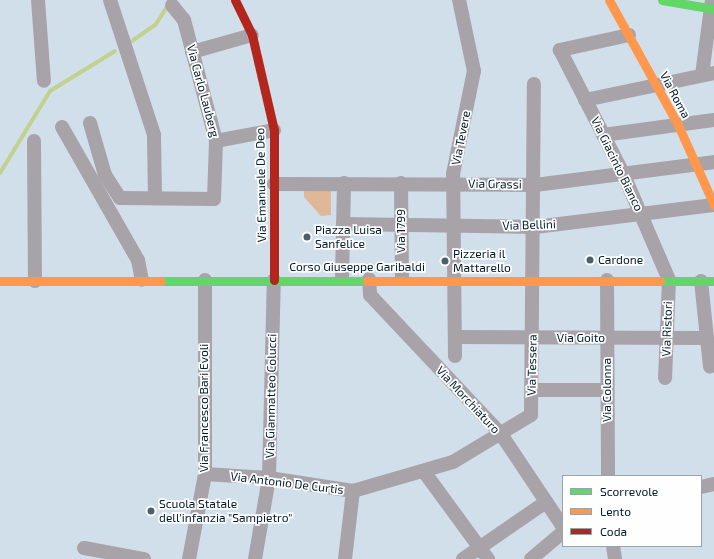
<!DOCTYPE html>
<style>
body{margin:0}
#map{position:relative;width:714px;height:559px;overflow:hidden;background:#d0dfea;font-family:"Exo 2",sans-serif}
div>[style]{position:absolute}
.forest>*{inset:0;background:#dfb897}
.stream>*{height:4px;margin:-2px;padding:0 2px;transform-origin:2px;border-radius:2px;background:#c1d28e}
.street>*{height:14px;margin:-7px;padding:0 7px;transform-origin:7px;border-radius:7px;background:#a8a2a9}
.fast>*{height:9px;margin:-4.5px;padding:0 4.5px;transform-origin:4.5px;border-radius:4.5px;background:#63d668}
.slow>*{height:9px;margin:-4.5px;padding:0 4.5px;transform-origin:4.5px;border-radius:4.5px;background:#ff974d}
.jam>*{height:9px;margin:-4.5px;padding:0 4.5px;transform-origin:4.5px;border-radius:4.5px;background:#b3261e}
.dots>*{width:11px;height:11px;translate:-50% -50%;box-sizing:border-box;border:2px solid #fefefe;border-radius:50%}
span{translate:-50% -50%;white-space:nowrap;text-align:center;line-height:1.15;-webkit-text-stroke:3.5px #fefefe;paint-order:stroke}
.street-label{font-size:12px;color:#001c2d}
.poi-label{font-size:12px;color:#001c2d}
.left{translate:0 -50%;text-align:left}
.legend{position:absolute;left:562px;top:475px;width:140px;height:72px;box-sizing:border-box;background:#fefefe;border:1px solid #98a4aa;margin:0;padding:5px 7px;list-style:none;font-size:12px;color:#001c2d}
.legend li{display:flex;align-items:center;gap:8px;height:20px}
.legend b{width:20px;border:1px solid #98a4aa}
</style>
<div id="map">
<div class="forest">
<i style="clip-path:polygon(304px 188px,331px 189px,331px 215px,321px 216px,304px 197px)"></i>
</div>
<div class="stream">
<i style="left:132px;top:41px;width:29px;rotate:-35deg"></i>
<i style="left:156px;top:24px;width:24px;rotate:-57deg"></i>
<i style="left:0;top:173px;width:96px;rotate:-58.6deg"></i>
<i style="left:50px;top:91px;width:76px;rotate:-31.6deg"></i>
</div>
<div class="street">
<i style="left:38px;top:0;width:81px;rotate:85.8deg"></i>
<i style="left:110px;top:0;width:142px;rotate:71.9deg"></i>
<i style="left:154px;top:135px;width:63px;rotate:89.1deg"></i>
<i style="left:629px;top:35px;width:71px;rotate:167.7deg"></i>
<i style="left:560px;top:50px;width:138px;rotate:62.9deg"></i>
<i style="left:623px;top:173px;width:116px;rotate:66.7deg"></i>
<i style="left:669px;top:280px;width:98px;rotate:92.3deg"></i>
<i style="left:192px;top:52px;width:62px;rotate:-15.8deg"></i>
<i style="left:702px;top:75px;width:76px;rotate:-82.4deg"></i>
<i style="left:585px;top:100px;width:132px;rotate:-11.8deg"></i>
<i style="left:90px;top:123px;width:54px;rotate:73.9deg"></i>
<i style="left:105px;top:175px;width:27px;rotate:57deg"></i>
<i style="left:120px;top:198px;width:94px;rotate:0.6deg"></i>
<i style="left:214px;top:199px;width:58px;rotate:-88deg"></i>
<i style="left:216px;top:141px;width:125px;rotate:-104.8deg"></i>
<i style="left:184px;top:20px;width:19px;rotate:-129deg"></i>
<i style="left:62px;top:127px;width:153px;rotate:60.3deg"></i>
<i style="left:138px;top:260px;width:20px;rotate:79deg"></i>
<i style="left:603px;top:135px;width:112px;rotate:-7.7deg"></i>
<i style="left:34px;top:141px;width:140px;rotate:89.6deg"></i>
<i style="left:216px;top:141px;width:59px;rotate:-10.7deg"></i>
<i style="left:401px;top:183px;width:96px;rotate:89.4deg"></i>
<i style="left:274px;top:184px;width:261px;rotate:0.2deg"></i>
<i style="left:535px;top:185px;width:180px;rotate:-7.3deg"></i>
<i style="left:343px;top:224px;width:192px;rotate:0.9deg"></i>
<i style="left:535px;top:227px;width:180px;rotate:-7deg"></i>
<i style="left:342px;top:279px;width:96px;rotate:-88.8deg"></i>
<i style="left:369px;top:279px;width:16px;rotate:86deg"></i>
<i style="left:370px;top:295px;width:191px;rotate:46.7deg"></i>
<i style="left:501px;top:434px;width:112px;rotate:56.3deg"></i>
<i style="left:607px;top:280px;width:196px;rotate:89.7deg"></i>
<i style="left:701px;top:281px;width:86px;rotate:84deg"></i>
<i style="left:456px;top:337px;width:251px;rotate:0.2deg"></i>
<i style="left:455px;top:356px;width:182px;rotate:-90.6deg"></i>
<i style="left:453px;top:174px;width:105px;rotate:-78.5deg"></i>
<i style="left:474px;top:71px;width:73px;rotate:-101.9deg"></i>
<i style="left:532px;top:390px;width:75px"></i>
<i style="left:425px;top:473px;width:107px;rotate:53.8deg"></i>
<i style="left:205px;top:474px;width:64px;rotate:3.6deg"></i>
<i style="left:269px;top:478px;width:85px;rotate:8.8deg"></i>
<i style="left:353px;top:491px;width:104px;rotate:-16.2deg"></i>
<i style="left:453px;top:462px;width:91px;rotate:-31.1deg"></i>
<i style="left:531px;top:415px;width:331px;rotate:-89.5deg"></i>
<i style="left:701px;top:487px;width:13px;rotate:-13deg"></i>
<i style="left:613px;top:546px;width:13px;rotate:81deg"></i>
<i style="left:84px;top:548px;width:61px;rotate:10.4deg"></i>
<i style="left:189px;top:559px;width:86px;rotate:-79.3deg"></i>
<i style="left:205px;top:474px;width:194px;rotate:-90deg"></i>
<i style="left:255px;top:559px;width:82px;rotate:-80.2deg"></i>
<i style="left:269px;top:478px;width:198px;rotate:-88.6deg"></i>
<i style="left:345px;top:559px;width:68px;rotate:-83.3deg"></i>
<i style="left:463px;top:559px;width:101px;rotate:-34.5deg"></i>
<i style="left:531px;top:559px;width:42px;rotate:-40.2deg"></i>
</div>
<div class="fast">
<i style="left:662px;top:0;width:53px;rotate:9.8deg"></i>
<i style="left:161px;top:281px;width:206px"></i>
<i style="left:660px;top:281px;width:54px"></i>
</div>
<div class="slow">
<i style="left:609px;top:0;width:143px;rotate:61.1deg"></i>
<i style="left:678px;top:125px;width:88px;rotate:65.8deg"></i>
<i style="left:0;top:281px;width:161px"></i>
<i style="left:367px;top:281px;width:293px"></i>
</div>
<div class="jam">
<i style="left:235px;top:0;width:39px;rotate:64deg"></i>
<i style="left:252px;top:35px;width:98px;rotate:77deg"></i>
<i style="left:274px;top:130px;width:150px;rotate:90deg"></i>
</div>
<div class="dots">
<i style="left:307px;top:237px;background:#49606f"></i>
<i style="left:590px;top:260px;background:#49606f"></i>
<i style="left:445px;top:261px;background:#49606f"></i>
<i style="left:151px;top:511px;background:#49606f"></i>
</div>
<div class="street-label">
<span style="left:203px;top:91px;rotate:75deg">Via Carlo Lauberg</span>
<span style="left:675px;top:95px;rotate:62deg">Via Roma</span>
<span style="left:461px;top:138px;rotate:-79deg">Via Tevere</span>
<span style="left:617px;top:164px;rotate:64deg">Via Giacinto Bianco</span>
<span style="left:495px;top:184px;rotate:1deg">Via Grassi</span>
<span style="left:261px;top:185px;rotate:-91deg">Via Emanuele De Deo</span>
<span style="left:529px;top:225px;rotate:-2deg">Via Bellini</span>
<span style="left:401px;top:231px;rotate:-90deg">Via 1799</span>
<span style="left:357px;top:267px">Corso Giuseppe Garibaldi</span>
<span style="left:667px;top:329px;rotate:-88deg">Via Ristori</span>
<span style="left:581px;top:338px">Via Goito</span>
<span style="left:532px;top:365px;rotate:-89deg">Via Tessera</span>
<span style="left:607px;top:390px;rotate:-90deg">Via Colonna</span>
<span style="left:271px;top:396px;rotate:-89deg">Via Gianmatteo Colucci</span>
<span style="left:468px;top:400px;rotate:47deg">Via Morchiaturo</span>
<span style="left:204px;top:408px;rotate:-90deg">Via Francesco Bari Evoli</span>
<span style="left:287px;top:483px;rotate:7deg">Via Antonio De Curtis</span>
</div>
<div class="poi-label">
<span class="left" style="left:315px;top:237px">Piazza Luisa<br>Sanfelice</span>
<span class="left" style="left:453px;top:261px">Pizzeria il<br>Mattarello</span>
<span class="left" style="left:598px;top:260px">Cardone</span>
<span class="left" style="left:159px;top:511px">Scuola Statale<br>dell'infanzia "Sampietro"</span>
</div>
<ul class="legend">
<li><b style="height:5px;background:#63d668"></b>Scorrevole</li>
<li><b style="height:5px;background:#ff974d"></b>Lento</li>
<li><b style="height:5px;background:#b3261e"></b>Coda</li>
</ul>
</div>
